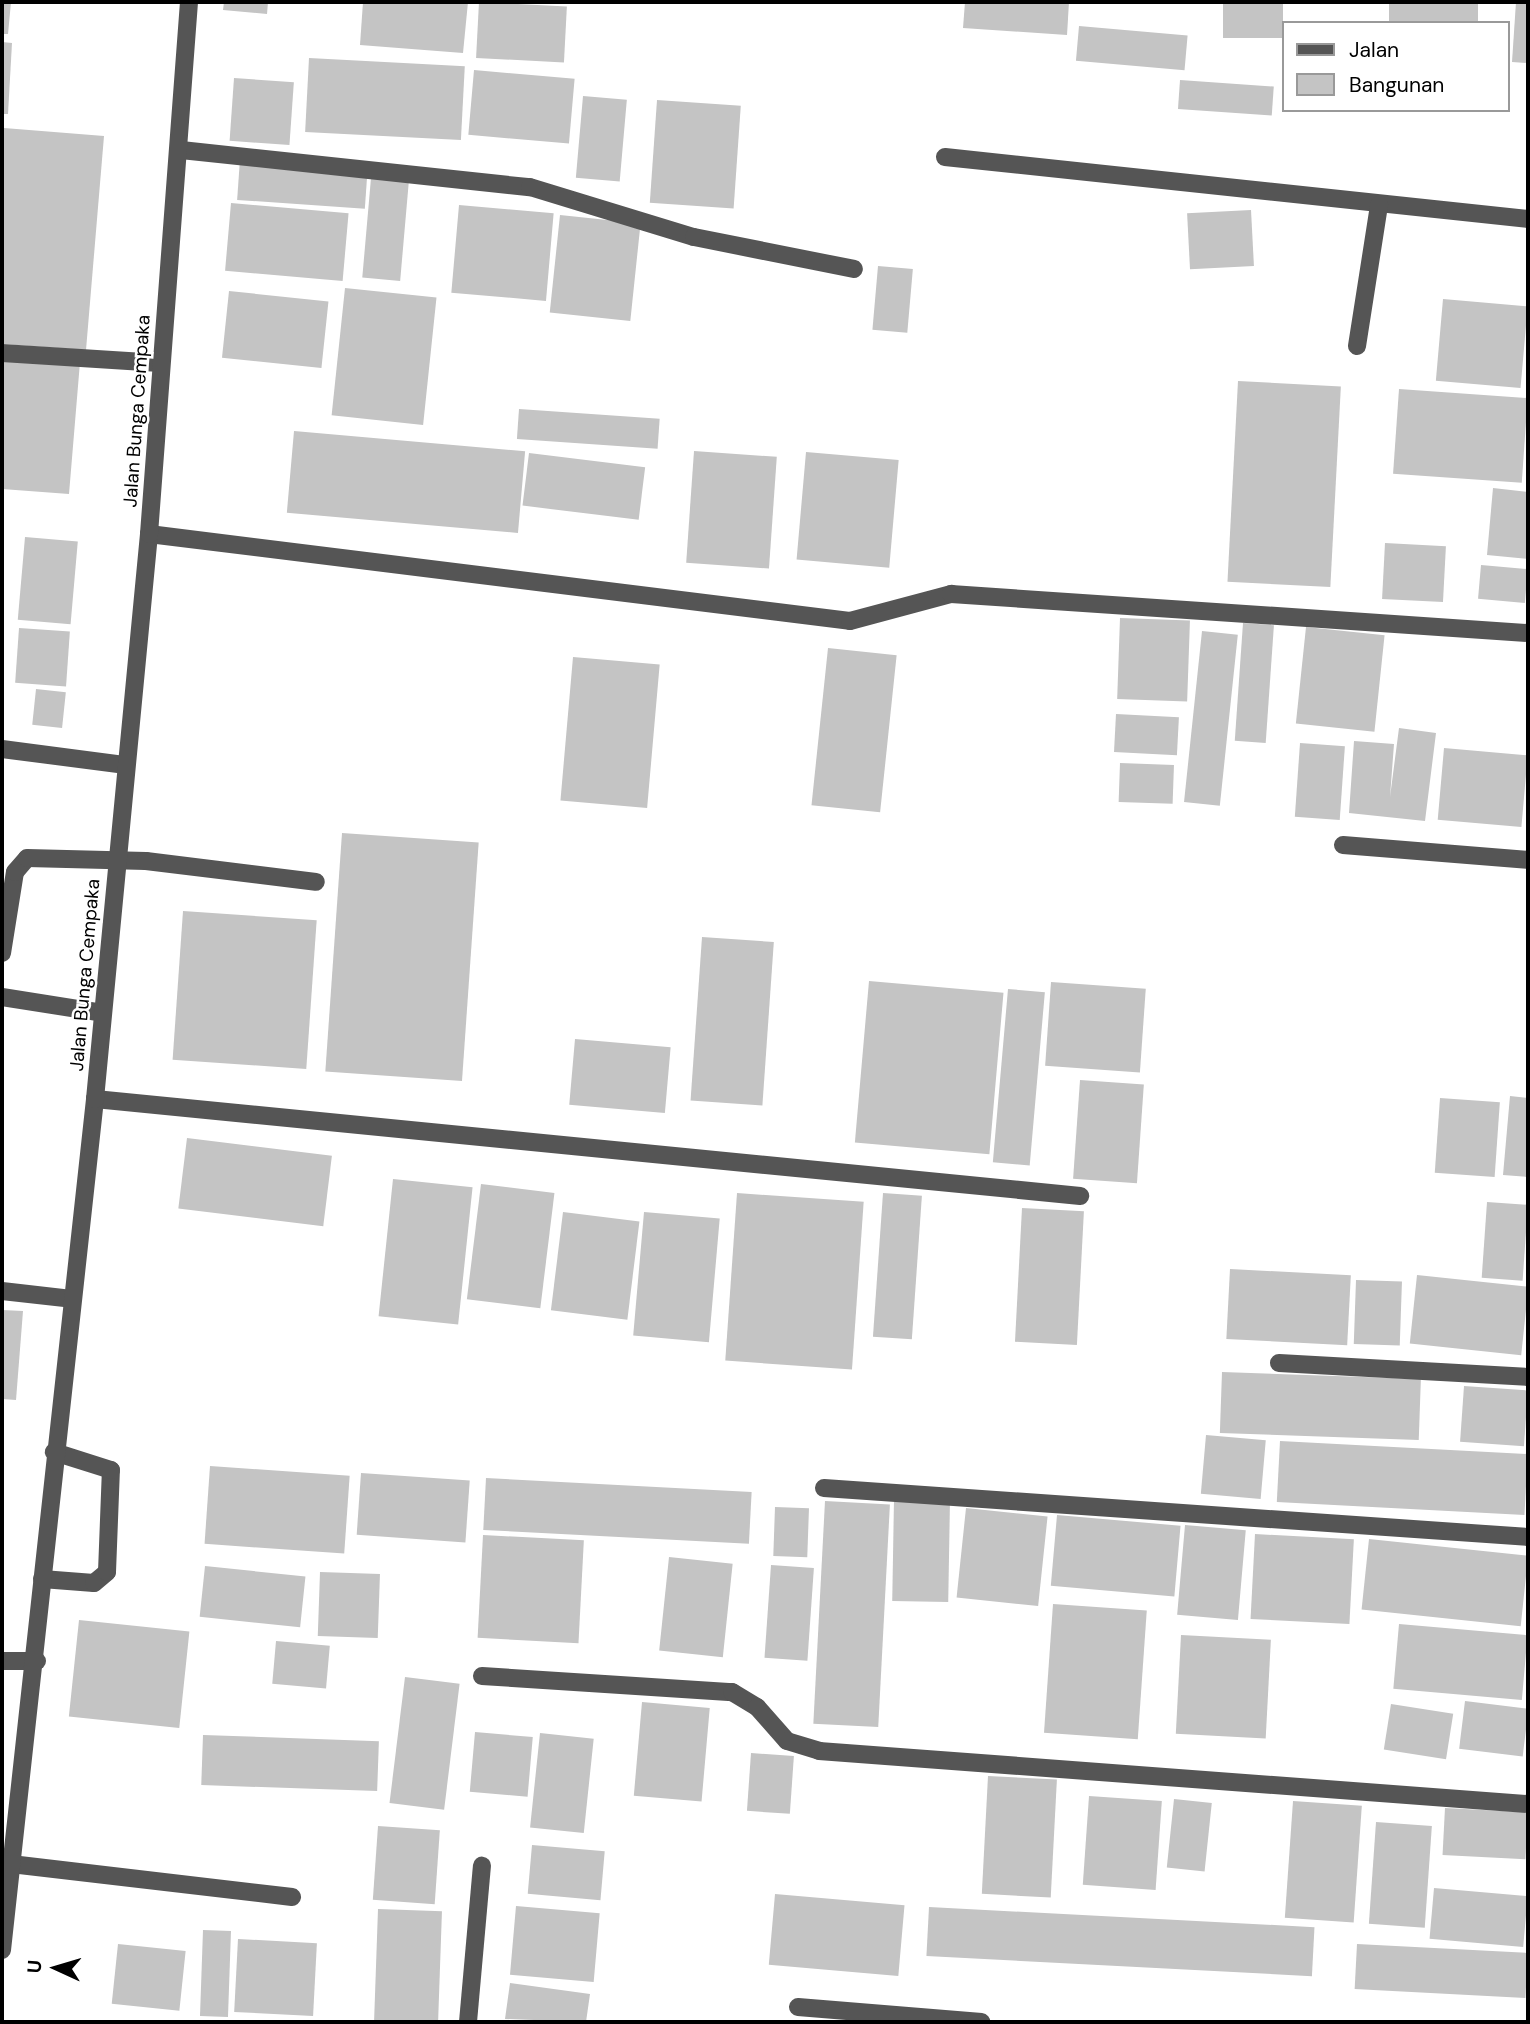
<!DOCTYPE html>
<style>
body{margin:0}
#map{position:relative;width:1530px;height:2024px;overflow:hidden;background:#fff;font-family:"DM Sans",sans-serif}
div>[style]{position:absolute}
.building>*{inset:0;background:#c4c4c4;transform-origin:0 0}
.minor>*{height:18px;margin:-9px;padding:0 9px;transform-origin:9px;border-radius:9px;background:#555}
span{translate:-50% -50%;white-space:nowrap;text-align:center;line-height:1.15;-webkit-text-stroke:5px #fff;paint-order:stroke}
.street-label{font-size:19px;color:#000}
.frame{position:absolute;inset:0;border:4px solid #000;pointer-events:none}
.legend{position:absolute;left:1282px;top:21px;width:228px;height:91px;box-sizing:border-box;background:#fff;border:2px solid #999;margin:0;padding:9px 12px;list-style:none;font-size:21px;color:#000}
.legend li{display:flex;align-items:center;gap:14px;height:35px}
.legend b{width:35px;border:2px solid #999}
.north{position:absolute;left:21px;top:1933px;width:70px;height:70px;-webkit-text-stroke:5px #fff;paint-order:stroke;rotate:274deg;font-size:19px;font-weight:700;line-height:28px;text-align:center;color:#000}
.north::after{content:'';display:block;margin:auto;width:24px;height:32px;background:#000;clip-path:polygon(50% 0,100% 100%,50% 72%,0 100%)}
</style>
<div id="map">
<div class="building">
<i style="clip-path:polygon(2px 2px,11px 2px,8px 34px,2px 34px)"></i>
<i style="clip-path:polygon(224px 2px,268px 2px,267px 14px,223px 10px)"></i>
<i style="clip-path:polygon(363px 2px,468px 2px,463px 53px,360px 45px)"></i>
<i style="left:479px;top:2px;width:88px;height:56px;rotate:3deg"></i>
<i style="clip-path:polygon(965px 2px,1069px 2px,1067px 35px,963px 28px)"></i>
<i style="left:1223px;top:2px;width:60px;height:36px"></i>
<i style="left:1389px;top:2px;width:89px;height:21px"></i>
<i style="clip-path:polygon(1516px 2px,1528px 2px,1528px 63px,1512px 62px)"></i>
<i style="left:1079px;top:26px;width:109px;height:35px;rotate:5deg"></i>
<i style="clip-path:polygon(2px 42px,12px 43px,8px 114px,2px 114px)"></i>
<i style="left:309px;top:58px;width:156px;height:74px;rotate:3deg"></i>
<i style="left:474px;top:70px;width:101px;height:65px;rotate:5deg"></i>
<i style="left:234px;top:78px;width:60px;height:63px;rotate:4deg"></i>
<i style="left:1180px;top:80px;width:94px;height:29px;rotate:4deg"></i>
<i style="left:583px;top:96px;width:44px;height:82px;rotate:5deg"></i>
<i style="left:657px;top:100px;width:84px;height:103px;rotate:4deg"></i>
<i style="clip-path:polygon(4px 128px,104px 136px,86px 350px,2px 344px)"></i>
<i style="left:240px;top:159px;width:128px;height:41px;rotate:4deg"></i>
<i style="left:371px;top:178px;width:38px;height:100px;rotate:5deg"></i>
<i style="left:231px;top:203px;width:118px;height:68px;rotate:5deg"></i>
<i style="left:459px;top:205px;width:95px;height:88px;rotate:5deg"></i>
<i style="left:1251px;top:210px;width:56px;height:64px;rotate:87deg"></i>
<i style="left:560px;top:215px;width:81px;height:98px;rotate:6deg"></i>
<i style="left:878px;top:266px;width:35px;height:64px;rotate:5deg"></i>
<i style="left:345px;top:288px;width:92px;height:128px;rotate:6deg"></i>
<i style="left:229px;top:291px;width:100px;height:67px;rotate:6deg"></i>
<i style="left:1443px;top:299px;width:85px;height:82px;rotate:5deg"></i>
<i style="clip-path:polygon(2px 356px,80px 362px,69px 494px,2px 489px)"></i>
<i style="left:1238px;top:381px;width:103px;height:201px;rotate:3deg"></i>
<i style="left:1399px;top:389px;width:129px;height:85px;rotate:4deg"></i>
<i style="left:519px;top:409px;width:141px;height:30px;rotate:4deg"></i>
<i style="left:294px;top:431px;width:232px;height:82px;rotate:5deg"></i>
<i style="left:694px;top:451px;width:83px;height:112px;rotate:4deg"></i>
<i style="left:806px;top:452px;width:93px;height:108px;rotate:5deg"></i>
<i style="left:529px;top:453px;width:117px;height:53px;rotate:7deg"></i>
<i style="clip-path:polygon(1493px 488px,1528px 492px,1528px 559px,1487px 555px)"></i>
<i style="left:25px;top:537px;width:53px;height:83px;rotate:5deg"></i>
<i style="left:1385px;top:543px;width:61px;height:56px;rotate:3deg"></i>
<i style="left:1481px;top:565px;width:47px;height:34px;rotate:5deg"></i>
<i style="left:1120px;top:618px;width:70px;height:81px;rotate:2deg"></i>
<i style="left:1243px;top:623px;width:31px;height:118px;rotate:4deg"></i>
<i style="left:1306px;top:627px;width:79px;height:97px;rotate:6deg"></i>
<i style="left:19px;top:628px;width:51px;height:55px;rotate:4deg"></i>
<i style="left:1202px;top:631px;width:36px;height:172px;rotate:6deg"></i>
<i style="left:828px;top:648px;width:69px;height:158px;rotate:6deg"></i>
<i style="left:573px;top:657px;width:87px;height:144px;rotate:5deg"></i>
<i style="left:36px;top:689px;width:30px;height:36px;rotate:6deg"></i>
<i style="left:1116px;top:714px;width:63px;height:38px;rotate:3deg"></i>
<i style="clip-path:polygon(1399px 728px,1436px 733px,1425px 821px,1349px 813px,1354px 741px,1394px 744px,1390px 797px)"></i>
<i style="left:1300px;top:743px;width:45px;height:74px;rotate:4deg"></i>
<i style="left:1444px;top:748px;width:84px;height:72px;rotate:5deg"></i>
<i style="left:1120px;top:763px;width:54px;height:39px;rotate:2deg"></i>
<i style="left:342px;top:833px;width:137px;height:239px;rotate:4deg"></i>
<i style="left:183px;top:911px;width:134px;height:149px;rotate:4deg"></i>
<i style="left:702px;top:937px;width:72px;height:164px;rotate:4deg"></i>
<i style="left:869px;top:981px;width:135px;height:162px;rotate:5deg"></i>
<i style="left:1051px;top:982px;width:95px;height:84px;rotate:4deg"></i>
<i style="left:1008px;top:989px;width:37px;height:174px;rotate:5deg"></i>
<i style="left:575px;top:1039px;width:96px;height:66px;rotate:5deg"></i>
<i style="left:1080px;top:1080px;width:64px;height:99px;rotate:4deg"></i>
<i style="clip-path:polygon(1510px 1096px,1528px 1098px,1528px 1177px,1503px 1175px)"></i>
<i style="left:1440px;top:1098px;width:60px;height:75px;rotate:4deg"></i>
<i style="left:187px;top:1138px;width:146px;height:71px;rotate:7deg"></i>
<i style="left:393px;top:1179px;width:80px;height:138px;rotate:6deg"></i>
<i style="left:481px;top:1184px;width:74px;height:116px;rotate:7deg"></i>
<i style="left:737px;top:1193px;width:127px;height:168px;rotate:4deg"></i>
<i style="left:883px;top:1193px;width:39px;height:144px;rotate:4deg"></i>
<i style="left:1487px;top:1202px;width:41px;height:76px;rotate:4deg"></i>
<i style="left:1022px;top:1208px;width:62px;height:134px;rotate:3deg"></i>
<i style="left:563px;top:1212px;width:77px;height:99px;rotate:7deg"></i>
<i style="left:644px;top:1212px;width:76px;height:124px;rotate:5deg"></i>
<i style="left:1230px;top:1269px;width:121px;height:70px;rotate:3deg"></i>
<i style="left:1417px;top:1275px;width:112px;height:69px;rotate:6deg"></i>
<i style="left:1356px;top:1280px;width:46px;height:64px;rotate:2deg"></i>
<i style="clip-path:polygon(2px 1310px,23px 1311px,16px 1400px,2px 1399px)"></i>
<i style="left:1222px;top:1372px;width:199px;height:61px;rotate:2deg"></i>
<i style="left:1464px;top:1386px;width:64px;height:56px;rotate:4deg"></i>
<i style="left:1206px;top:1435px;width:60px;height:59px;rotate:5deg"></i>
<i style="left:1280px;top:1441px;width:248px;height:61px;rotate:3deg"></i>
<i style="left:210px;top:1466px;width:140px;height:78px;rotate:4deg"></i>
<i style="left:361px;top:1473px;width:109px;height:62px;rotate:4deg"></i>
<i style="left:486px;top:1478px;width:266px;height:52px;rotate:3deg"></i>
<i style="left:894px;top:1499px;width:56px;height:102px;rotate:1deg"></i>
<i style="left:825px;top:1501px;width:65px;height:223px;rotate:3deg"></i>
<i style="left:775px;top:1507px;width:34px;height:49px;rotate:2deg"></i>
<i style="left:966px;top:1508px;width:82px;height:90px;rotate:6deg"></i>
<i style="left:1057px;top:1515px;width:124px;height:71px;rotate:5deg"></i>
<i style="left:1185px;top:1525px;width:61px;height:90px;rotate:5deg"></i>
<i style="left:1255px;top:1534px;width:99px;height:85px;rotate:3deg"></i>
<i style="left:483px;top:1535px;width:101px;height:103px;rotate:3deg"></i>
<i style="left:1369px;top:1539px;width:160px;height:71px;rotate:6deg"></i>
<i style="left:669px;top:1557px;width:64px;height:94px;rotate:6deg"></i>
<i style="left:771px;top:1565px;width:43px;height:93px;rotate:4deg"></i>
<i style="left:205px;top:1566px;width:101px;height:51px;rotate:6deg"></i>
<i style="left:320px;top:1572px;width:60px;height:64px;rotate:2deg"></i>
<i style="left:1053px;top:1604px;width:94px;height:129px;rotate:4deg"></i>
<i style="left:79px;top:1620px;width:111px;height:97px;rotate:6deg"></i>
<i style="left:1399px;top:1624px;width:129px;height:65px;rotate:5deg"></i>
<i style="left:1181px;top:1635px;width:90px;height:99px;rotate:3deg"></i>
<i style="left:276px;top:1641px;width:54px;height:43px;rotate:5deg"></i>
<i style="left:405px;top:1677px;width:55px;height:127px;rotate:7deg"></i>
<i style="left:1465px;top:1701px;width:64px;height:48px;rotate:7deg"></i>
<i style="left:642px;top:1702px;width:68px;height:94px;rotate:5deg"></i>
<i style="left:1391px;top:1704px;width:63px;height:46px;rotate:9deg"></i>
<i style="left:475px;top:1732px;width:58px;height:60px;rotate:5deg"></i>
<i style="left:540px;top:1733px;width:54px;height:95px;rotate:6deg"></i>
<i style="left:203px;top:1735px;width:176px;height:50px;rotate:2deg"></i>
<i style="left:751px;top:1753px;width:43px;height:58px;rotate:4deg"></i>
<i style="left:988px;top:1776px;width:69px;height:118px;rotate:3deg"></i>
<i style="left:1089px;top:1796px;width:73px;height:89px;rotate:4deg"></i>
<i style="left:1174px;top:1799px;width:38px;height:69px;rotate:6deg"></i>
<i style="left:1293px;top:1801px;width:69px;height:117px;rotate:4deg"></i>
<i style="left:1445px;top:1808px;width:83px;height:47px;rotate:3deg"></i>
<i style="left:1376px;top:1822px;width:56px;height:102px;rotate:4deg"></i>
<i style="left:378px;top:1826px;width:62px;height:74px;rotate:4deg"></i>
<i style="left:532px;top:1845px;width:73px;height:49px;rotate:5deg"></i>
<i style="left:1434px;top:1888px;width:94px;height:51px;rotate:5deg"></i>
<i style="left:775px;top:1894px;width:130px;height:71px;rotate:5deg"></i>
<i style="left:516px;top:1906px;width:84px;height:69px;rotate:5deg"></i>
<i style="left:929px;top:1907px;width:386px;height:49px;rotate:3deg"></i>
<i style="left:378px;top:1909px;width:64px;height:113px;rotate:2deg"></i>
<i style="left:203px;top:1930px;width:28px;height:86px;rotate:2deg"></i>
<i style="left:238px;top:1939px;width:79px;height:73px;rotate:3deg"></i>
<i style="left:118px;top:1944px;width:68px;height:60px;rotate:6deg"></i>
<i style="left:1357px;top:1944px;width:171px;height:45px;rotate:3deg"></i>
<i style="clip-path:polygon(510px 1983px,590px 1994px,586px 2022px,505px 2019px)"></i>
</div>
<div class="minor">
<i style="left:181px;top:150px;width:351px;rotate:6.1deg"></i>
<i style="left:530px;top:187px;width:171px;rotate:17deg"></i>
<i style="left:694px;top:237px;width:163px;rotate:11.3deg"></i>
<i style="left:945px;top:157px;width:586px;rotate:6.07deg"></i>
<i style="left:1357px;top:346px;width:143px;rotate:-81.1deg"></i>
<i style="left:2px;top:353px;width:158px;rotate:3.6deg"></i>
<i style="left:149px;top:534px;width:706px;rotate:7.07deg"></i>
<i style="left:850px;top:621px;width:105px;rotate:-15deg"></i>
<i style="left:951px;top:594px;width:578px;rotate:3.87deg"></i>
<i style="left:2px;top:749px;width:125px;rotate:7.4deg"></i>
<i style="left:1343px;top:845px;width:186px;rotate:4.6deg"></i>
<i style="left:2px;top:953px;width:82px;rotate:-80.9deg"></i>
<i style="left:15px;top:872px;width:18px;rotate:-49deg"></i>
<i style="left:27px;top:858px;width:119px;rotate:1.4deg"></i>
<i style="left:146px;top:861px;width:171px;rotate:7deg"></i>
<i style="left:2px;top:997px;width:102px;rotate:9deg"></i>
<i style="left:95px;top:1099px;width:990px;rotate:5.62deg"></i>
<i style="left:2px;top:1291px;width:70px;rotate:6.5deg"></i>
<i style="left:1279px;top:1363px;width:249px;rotate:3.2deg"></i>
<i style="left:824px;top:1488px;width:706px;rotate:3.98deg"></i>
<i style="left:42px;top:1579px;width:52px;rotate:4.4deg"></i>
<i style="left:94px;top:1583px;width:17px;rotate:-40deg"></i>
<i style="left:107px;top:1572px;width:102px;rotate:-87.8deg"></i>
<i style="left:111px;top:1470px;width:60px;rotate:-162.5deg"></i>
<i style="left:2px;top:1661px;width:35px"></i>
<i style="left:482px;top:1676px;width:251px;rotate:3.7deg"></i>
<i style="left:732px;top:1692px;width:29px;rotate:31deg"></i>
<i style="left:757px;top:1707px;width:45px;rotate:48.6deg"></i>
<i style="left:787px;top:1741px;width:34px;rotate:17deg"></i>
<i style="left:819px;top:1751px;width:711px;rotate:4.28deg"></i>
<i style="left:11px;top:1864px;width:283px;rotate:6.7deg"></i>
<i style="left:2px;top:1950px;width:856px;rotate:-83.76deg"></i>
<i style="left:95px;top:1099px;width:568px;rotate:-84.54deg"></i>
<i style="left:149px;top:534px;width:534px;rotate:-85.7deg"></i>
<i style="left:798px;top:2007px;width:184px;rotate:4.7deg"></i>
<i style="left:468px;top:2022px;width:157px;rotate:-84.9deg"></i>
</div>
<div class="street-label">
<span style="left:137px;top:411px;rotate:-86deg">Jalan Bunga Cempaka</span>
<span style="left:85px;top:975px;rotate:-85deg">Jalan Bunga Cempaka</span>
</div>
<div class="frame"></div>
<ul class="legend">
<li><b style="height:9px;background:#555"></b>Jalan</li>
<li><b style="height:19px;background:#c4c4c4"></b>Bangunan</li>
</ul>
<div class="north">U</div>
</div>
